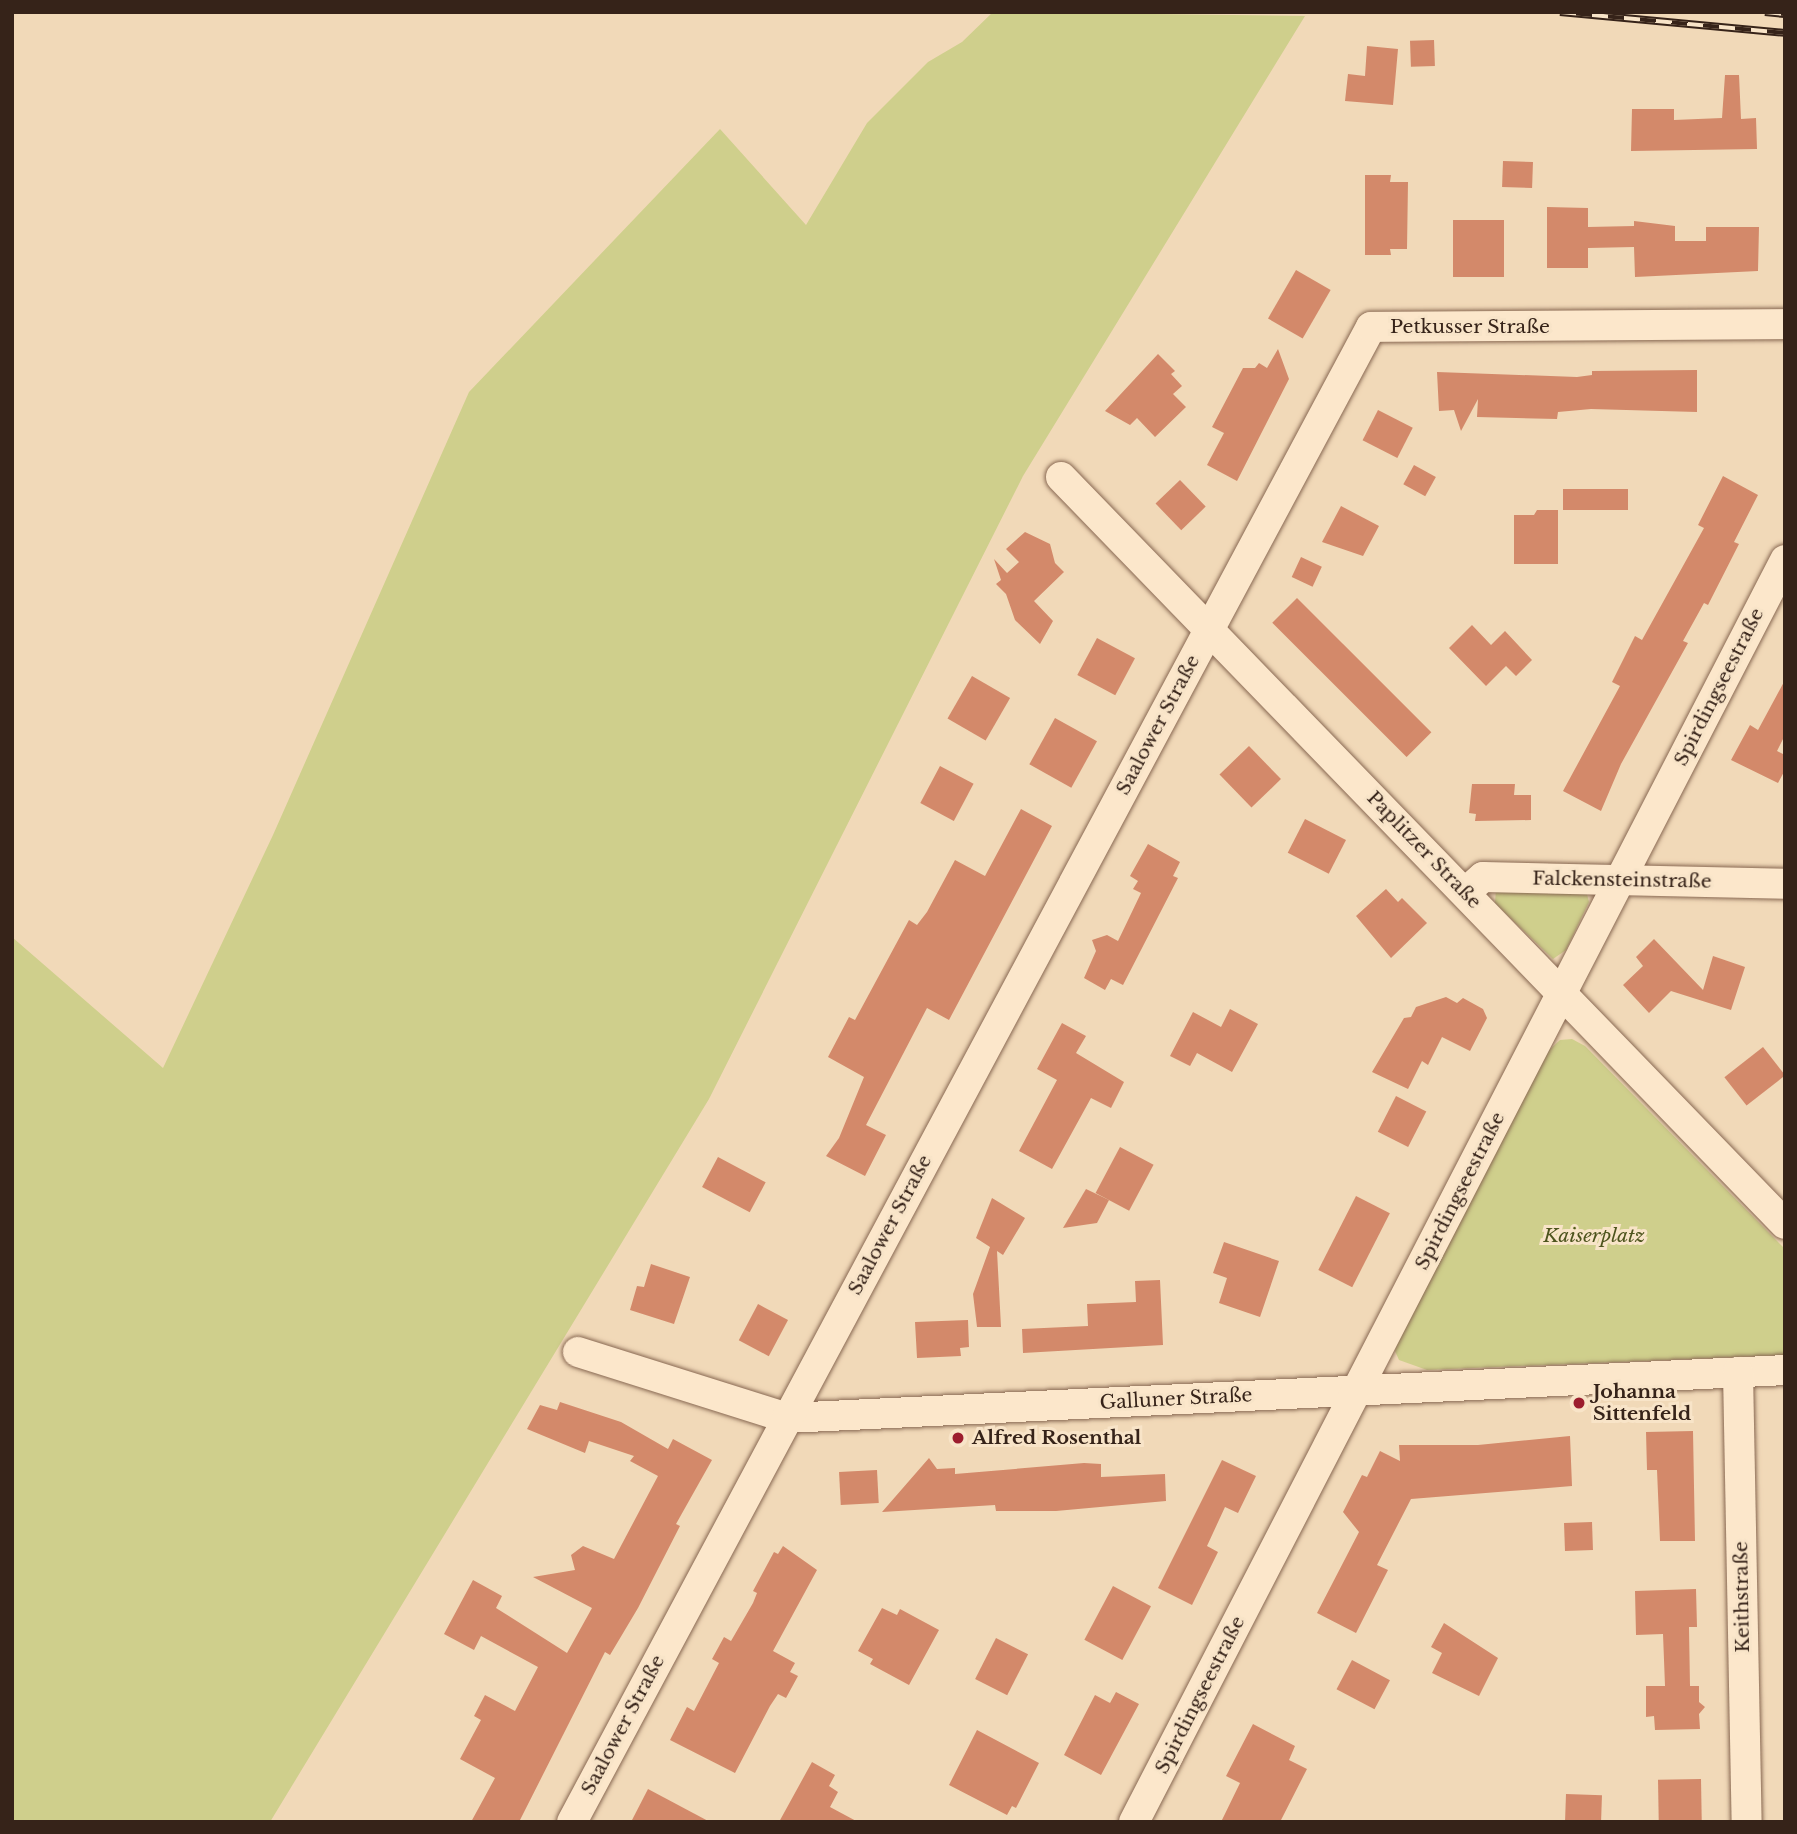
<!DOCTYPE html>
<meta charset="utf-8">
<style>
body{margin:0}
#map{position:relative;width:1797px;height:1834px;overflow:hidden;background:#f1d9b8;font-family:"Libre Baskerville",serif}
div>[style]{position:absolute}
.green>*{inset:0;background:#cfcf8c}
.building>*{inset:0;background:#d3896a;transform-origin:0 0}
.roads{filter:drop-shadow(0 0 2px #886852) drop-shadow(0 0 2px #886852)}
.minor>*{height:30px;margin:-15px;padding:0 15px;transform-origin:15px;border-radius:15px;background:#fce7cb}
.rail>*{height:8px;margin-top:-4px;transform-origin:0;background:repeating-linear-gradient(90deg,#f8e4c8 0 16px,#362319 0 32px);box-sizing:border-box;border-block:2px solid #362319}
.dots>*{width:19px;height:19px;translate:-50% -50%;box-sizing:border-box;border:4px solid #f8e4c8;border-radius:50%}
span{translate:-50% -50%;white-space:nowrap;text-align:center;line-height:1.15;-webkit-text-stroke:6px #f8e4c8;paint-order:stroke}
.street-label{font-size:19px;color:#362319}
.park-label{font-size:19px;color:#4d541d;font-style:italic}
.poi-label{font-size:19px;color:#362319;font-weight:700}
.left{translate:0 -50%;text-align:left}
.frame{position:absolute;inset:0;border:14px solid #362319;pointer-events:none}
</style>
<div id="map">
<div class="green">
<i style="clip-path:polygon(993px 12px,1305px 16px,1023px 476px,709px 1099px,270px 1822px,12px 1822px,12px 937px,163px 1068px,273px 835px,469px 392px,720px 129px,806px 225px,867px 123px,928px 62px,962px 42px)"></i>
<i style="clip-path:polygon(1496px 889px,1587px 894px,1589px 902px,1566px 950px,1553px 959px,1495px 903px)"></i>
<i style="clip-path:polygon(1572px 1039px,1585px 1046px,1785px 1249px,1785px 1355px,1427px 1370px,1399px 1360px,1395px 1351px,1398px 1340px,1546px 1053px,1560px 1040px)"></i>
</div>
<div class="building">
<i style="left:1434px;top:40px;width:26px;height:24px;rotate:88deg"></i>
<i style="clip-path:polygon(1367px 46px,1398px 49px,1393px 105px,1345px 101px,1348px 74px,1365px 76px)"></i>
<i style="clip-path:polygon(1725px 75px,1739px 75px,1741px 119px,1756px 118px,1757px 149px,1631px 151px,1632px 109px,1674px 109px,1674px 120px,1722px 118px)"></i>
<i style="left:1503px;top:161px;width:30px;height:26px;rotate:2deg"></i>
<i style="clip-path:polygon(1365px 175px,1391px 175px,1390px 182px,1408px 182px,1407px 249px,1390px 249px,1391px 255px,1365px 255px)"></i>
<i style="clip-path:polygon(1547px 207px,1588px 208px,1588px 227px,1634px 226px,1634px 221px,1675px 226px,1675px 241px,1706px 241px,1706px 227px,1759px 227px,1758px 271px,1635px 277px,1634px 247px,1588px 248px,1588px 268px,1547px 268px)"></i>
<i style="left:1453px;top:220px;width:51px;height:57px"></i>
<i style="left:1296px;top:270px;width:40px;height:56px;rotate:30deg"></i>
<i style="clip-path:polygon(1278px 349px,1289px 379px,1237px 481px,1207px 465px,1224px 433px,1212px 427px,1243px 368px,1255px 368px,1259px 363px,1267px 368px)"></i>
<i style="clip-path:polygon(1158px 354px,1175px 371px,1171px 374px,1182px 386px,1173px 394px,1186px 407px,1155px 437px,1137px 418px,1130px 425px,1105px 411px)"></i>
<i style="clip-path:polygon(1697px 370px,1697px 412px,1591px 409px,1558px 412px,1557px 419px,1477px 417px,1478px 399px,1461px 431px,1454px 410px,1439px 411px,1437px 372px,1577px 377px,1592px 375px,1592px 371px)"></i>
<i style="left:1378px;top:410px;width:39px;height:34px;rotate:27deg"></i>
<i style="left:1414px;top:465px;width:25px;height:22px;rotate:29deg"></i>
<i style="clip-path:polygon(1723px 476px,1758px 495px,1734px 542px,1739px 544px,1708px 605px,1704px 603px,1683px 641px,1688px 643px,1621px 764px,1601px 811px,1563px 791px,1620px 686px,1612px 682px,1635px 636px,1642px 640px,1704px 528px,1698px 525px)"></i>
<i style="left:1180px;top:480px;width:37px;height:34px;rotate:46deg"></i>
<i style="left:1563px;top:489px;width:65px;height:21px"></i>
<i style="clip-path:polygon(1341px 506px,1379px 526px,1363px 556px,1322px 542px)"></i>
<i style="clip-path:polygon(1537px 510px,1558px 510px,1558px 564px,1514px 564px,1514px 515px,1534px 515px)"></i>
<i style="clip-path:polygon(1025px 532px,1050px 544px,1055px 563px,1064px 572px,1034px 601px,1053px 621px,1040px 644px,1015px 620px,1006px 594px,996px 584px,1001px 580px,994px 559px,1007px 573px,1019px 562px,1006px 549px)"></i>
<i style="left:1301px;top:557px;width:23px;height:22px;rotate:25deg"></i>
<i style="left:1297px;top:598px;width:190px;height:35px;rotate:45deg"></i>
<i style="clip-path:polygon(1472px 625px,1491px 645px,1505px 631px,1532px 660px,1516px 676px,1506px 666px,1486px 686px,1449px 648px)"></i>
<i style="left:1097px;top:638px;width:43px;height:42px;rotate:28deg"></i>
<i style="left:972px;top:676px;width:44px;height:49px;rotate:30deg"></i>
<i style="clip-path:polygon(1785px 680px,1785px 735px,1777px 751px,1785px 755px,1785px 770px,1778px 783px,1731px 760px,1750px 725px,1758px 730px)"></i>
<i style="left:1055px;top:718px;width:48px;height:53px;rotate:29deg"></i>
<i style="left:1249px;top:746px;width:46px;height:41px;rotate:46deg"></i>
<i style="left:940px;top:766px;width:38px;height:42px;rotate:28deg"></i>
<i style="clip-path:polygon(1472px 784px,1515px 784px,1514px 795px,1531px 795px,1531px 820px,1475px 821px,1476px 814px,1469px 813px)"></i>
<i style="clip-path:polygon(1021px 809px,1052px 826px,949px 1020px,927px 1008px,866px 1125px,886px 1135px,865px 1176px,826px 1156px,839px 1138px,864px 1077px,828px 1057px,849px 1017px,855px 1020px,909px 920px,917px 925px,927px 912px,955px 860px,985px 876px)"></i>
<i style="left:1305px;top:819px;width:46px;height:38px;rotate:27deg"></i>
<i style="clip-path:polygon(1148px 844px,1180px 862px,1173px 876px,1178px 878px,1123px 985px,1111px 979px,1105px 990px,1084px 978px,1096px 951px,1092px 940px,1107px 935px,1118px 941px,1141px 893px,1133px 889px,1138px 881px,1130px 876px)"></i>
<i style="clip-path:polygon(1386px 889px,1398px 902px,1402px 898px,1427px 923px,1391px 958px,1356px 916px)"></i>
<i style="clip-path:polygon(1654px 939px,1703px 990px,1713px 956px,1745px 967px,1731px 1010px,1671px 991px,1649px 1013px,1623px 985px,1643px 966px,1636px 957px)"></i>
<i style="clip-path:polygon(1446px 997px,1457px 1003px,1463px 998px,1483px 1009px,1487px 1018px,1470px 1051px,1442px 1037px,1428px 1065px,1422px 1061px,1408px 1089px,1372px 1072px,1404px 1018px,1411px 1017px,1416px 1007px)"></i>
<i style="clip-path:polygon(1230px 1009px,1258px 1024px,1232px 1072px,1197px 1053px,1190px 1066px,1170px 1056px,1193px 1012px,1221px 1027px)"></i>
<i style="clip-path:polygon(1062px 1023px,1086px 1036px,1076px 1053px,1124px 1082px,1111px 1108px,1091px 1098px,1052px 1169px,1019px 1151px,1057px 1080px,1037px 1069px)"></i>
<i style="left:1763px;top:1047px;width:36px;height:49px;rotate:52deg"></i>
<i style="left:1396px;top:1096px;width:34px;height:40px;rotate:27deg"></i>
<i style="left:1120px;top:1147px;width:38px;height:52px;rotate:28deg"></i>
<i style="left:718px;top:1157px;width:54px;height:34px;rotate:28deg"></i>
<i style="clip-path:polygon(1086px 1189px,1109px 1200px,1097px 1223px,1063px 1228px)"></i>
<i style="left:1356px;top:1196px;width:38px;height:83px;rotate:27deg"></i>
<i style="clip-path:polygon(992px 1198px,1025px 1218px,1003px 1255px,997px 1251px,1001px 1327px,977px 1327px,973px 1294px,990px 1247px,976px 1238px)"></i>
<i style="clip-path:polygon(1224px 1242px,1279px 1261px,1260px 1317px,1219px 1303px,1227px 1278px,1213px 1273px)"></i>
<i style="clip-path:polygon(651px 1264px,690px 1277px,674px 1324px,630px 1310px,637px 1286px,644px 1287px)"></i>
<i style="clip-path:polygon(1160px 1280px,1163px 1345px,1023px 1353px,1022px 1329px,1088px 1326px,1087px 1304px,1136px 1302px,1135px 1281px)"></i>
<i style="left:758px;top:1304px;width:34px;height:41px;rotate:28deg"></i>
<i style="clip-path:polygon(968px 1320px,969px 1347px,960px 1348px,961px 1356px,917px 1358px,915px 1322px)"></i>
<i style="clip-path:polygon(560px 1402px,621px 1422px,668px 1449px,673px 1439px,712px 1460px,676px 1524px,680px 1526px,638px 1608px,610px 1655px,605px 1652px,519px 1822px,471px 1822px,495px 1778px,460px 1759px,481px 1720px,474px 1716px,485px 1695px,515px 1711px,538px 1667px,481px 1636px,474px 1650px,444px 1634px,473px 1580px,502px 1596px,496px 1608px,567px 1653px,592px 1608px,533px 1577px,575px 1570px,571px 1555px,583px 1546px,614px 1559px,658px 1476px,630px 1461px,634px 1456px,589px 1441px,585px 1453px,527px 1429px,540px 1405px,557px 1410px)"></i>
<i style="clip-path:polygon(1693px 1431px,1695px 1541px,1660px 1541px,1657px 1470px,1647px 1470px,1646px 1432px)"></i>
<i style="clip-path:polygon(1570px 1436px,1572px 1486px,1411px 1499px,1377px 1565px,1388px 1570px,1356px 1633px,1317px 1613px,1359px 1532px,1343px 1512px,1362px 1475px,1367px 1477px,1380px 1451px,1400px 1461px,1399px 1445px,1478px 1445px)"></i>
<i style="clip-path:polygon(929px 1458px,937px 1469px,955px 1468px,955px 1474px,1084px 1463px,1101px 1464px,1101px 1477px,1165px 1474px,1166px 1501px,1056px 1511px,996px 1511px,995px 1505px,882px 1512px)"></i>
<i style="clip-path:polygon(1222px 1460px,1256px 1476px,1238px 1513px,1225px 1507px,1207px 1546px,1218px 1552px,1192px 1605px,1158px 1588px)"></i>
<i style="left:877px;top:1470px;width:33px;height:38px;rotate:87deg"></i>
<i style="left:1592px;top:1522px;width:28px;height:28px;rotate:88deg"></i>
<i style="clip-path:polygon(783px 1546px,817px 1570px,773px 1651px,795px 1663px,790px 1672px,798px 1676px,786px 1698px,778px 1694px,770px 1706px,735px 1773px,670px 1740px,687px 1707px,694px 1711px,719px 1663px,712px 1659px,724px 1637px,731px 1641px,753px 1603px,757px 1593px,753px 1591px,774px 1552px,778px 1554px)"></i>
<i style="left:1113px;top:1586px;width:43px;height:61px;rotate:28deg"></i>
<i style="clip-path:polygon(1696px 1589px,1697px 1627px,1689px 1627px,1690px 1686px,1699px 1686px,1699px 1702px,1705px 1707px,1699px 1714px,1700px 1729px,1655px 1730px,1654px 1716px,1646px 1717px,1646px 1686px,1665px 1686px,1663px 1634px,1636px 1635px,1635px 1591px)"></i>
<i style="clip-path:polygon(882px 1608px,897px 1615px,900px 1609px,939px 1630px,909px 1685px,870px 1664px,873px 1659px,858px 1651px)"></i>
<i style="clip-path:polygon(1444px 1623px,1498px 1658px,1479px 1696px,1432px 1673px,1442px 1653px,1431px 1647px)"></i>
<i style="left:996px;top:1638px;width:36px;height:46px;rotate:27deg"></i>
<i style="left:1352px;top:1660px;width:43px;height:33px;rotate:28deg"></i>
<i style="clip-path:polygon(1116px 1692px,1139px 1704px,1101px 1775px,1064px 1755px,1095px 1695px,1110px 1703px)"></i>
<i style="clip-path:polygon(1253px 1724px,1295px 1746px,1289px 1760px,1307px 1769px,1280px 1822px,1221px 1822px,1240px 1783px,1226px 1776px)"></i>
<i style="clip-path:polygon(977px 1730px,1039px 1763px,1016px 1808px,1012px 1806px,1007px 1815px,949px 1785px)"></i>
<i style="clip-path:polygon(812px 1762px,835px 1775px,829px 1786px,838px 1792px,830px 1807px,858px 1822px,779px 1822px)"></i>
<i style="left:1701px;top:1779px;width:43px;height:43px;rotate:89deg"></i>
<i style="clip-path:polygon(648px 1789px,710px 1822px,631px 1822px)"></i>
<i style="left:1566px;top:1794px;width:36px;height:28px;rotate:2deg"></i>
</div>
<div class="roads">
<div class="minor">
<i style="left:1061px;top:477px;width:1040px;rotate:45.9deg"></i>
<i style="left:1465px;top:893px;width:24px;rotate:-42deg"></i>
<i style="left:1483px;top:877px;width:302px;rotate:1.3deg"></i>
<i style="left:578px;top:1352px;width:219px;rotate:17.5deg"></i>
<i style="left:787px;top:1418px;width:999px;rotate:-2.75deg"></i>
<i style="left:1738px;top:1372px;width:450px;rotate:88.9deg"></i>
<i style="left:572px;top:1822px;width:1695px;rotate:-61.88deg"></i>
<i style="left:1371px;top:327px;width:414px;rotate:-0.4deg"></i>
<i style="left:1134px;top:1822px;width:1420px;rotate:-62.71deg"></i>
</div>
</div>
<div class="rail">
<i style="left:1560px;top:12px;width:226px;rotate:5.3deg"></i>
<i style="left:1765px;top:12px;width:20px;rotate:6deg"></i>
</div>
<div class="dots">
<i style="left:1579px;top:1403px;background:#9c1d2e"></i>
<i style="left:958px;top:1438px;background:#9c1d2e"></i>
</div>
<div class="street-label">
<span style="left:1470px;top:327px">Petkusser Straße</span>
<span style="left:1719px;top:687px;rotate:-63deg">Spirdingseestraße</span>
<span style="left:1158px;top:725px;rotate:-62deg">Saalower Straße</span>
<span style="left:1424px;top:850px;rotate:46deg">Paplitzer Straße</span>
<span style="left:1622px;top:880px;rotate:1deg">Falckensteinstraße</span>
<span style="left:1460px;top:1191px;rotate:-63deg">Spirdingseestraße</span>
<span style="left:890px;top:1225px;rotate:-62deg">Saalower Straße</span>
<span style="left:1176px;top:1399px;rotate:-3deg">Galluner Straße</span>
<span style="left:1742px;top:1597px;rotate:-91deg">Keithstraße</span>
<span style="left:1200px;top:1695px;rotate:-63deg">Spirdingseestraße</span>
<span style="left:623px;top:1725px;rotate:-62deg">Saalower Straße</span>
</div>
<div class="park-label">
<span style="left:1594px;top:1236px">Kaiserplatz</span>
</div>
<div class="poi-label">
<span class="left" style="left:1593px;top:1403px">Johanna<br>Sittenfeld</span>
<span class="left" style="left:972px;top:1438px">Alfred Rosenthal</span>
</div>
<div class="frame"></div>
</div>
